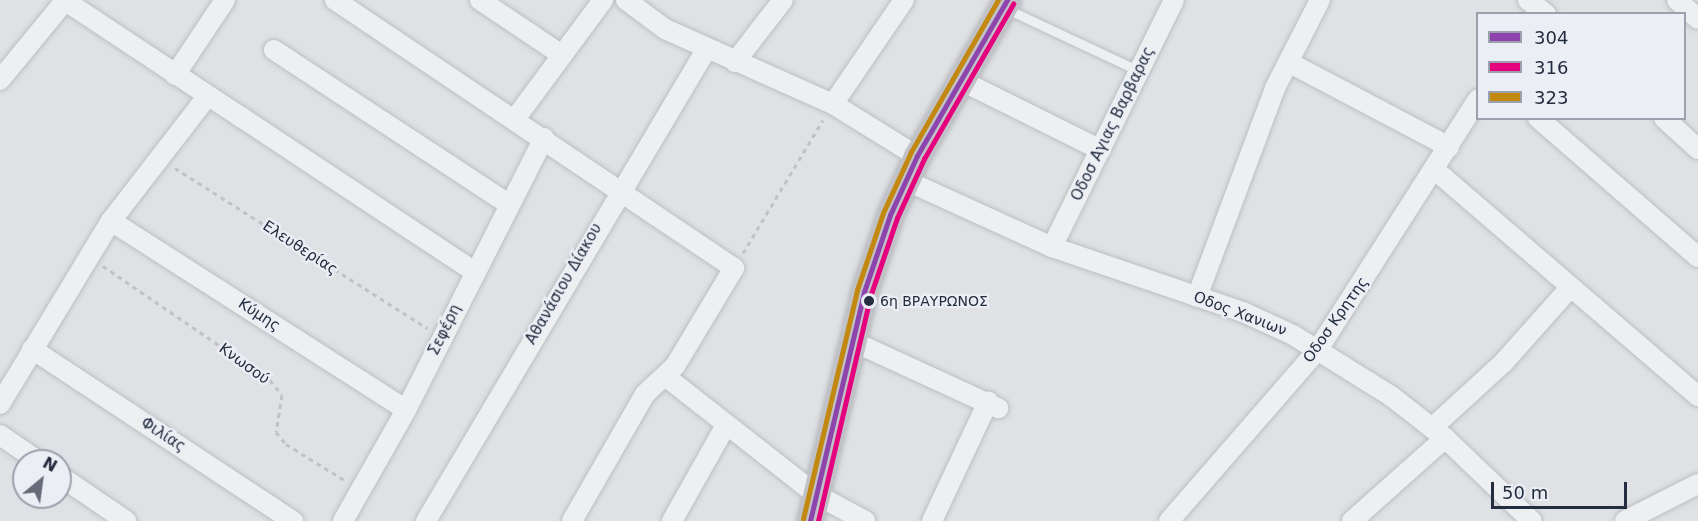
<!DOCTYPE html>
<meta charset="utf-8">
<style>
body{margin:0}
#map{position:relative;width:1698px;height:521px;overflow:hidden;background:#dfe1e4;font-family:"DejaVu Sans",sans-serif}
div>[style]{position:absolute}
.path>*{height:3px;margin-top:-1.5px;transform-origin:0;background:repeating-linear-gradient(90deg,#c0c2c7 0 4.5px,transparent 0 9px)}
.roads{filter:drop-shadow(0 0 2px #bcbec2) drop-shadow(0 0 2px #bcbec2)}
.service>*{height:9px;margin:-4.5px;padding:0 4.5px;transform-origin:4.5px;border-radius:4.5px;background:#eeeff1}
.minor>*{height:20px;margin:-10px;padding:0 10px;transform-origin:10px;border-radius:10px;background:#eeeff1}
.secondary>*{height:27px;margin:-13.5px;padding:0 13.5px;transform-origin:13.5px;border-radius:13.5px;background:#c0c2c8}
.bus-1>*{height:4.5px;margin:-2.25px;padding:0 2.25px;transform-origin:2.25px;border-radius:2.25px;background:#8e44ad}
.bus-2>*{height:4.5px;margin:-2.25px;padding:0 2.25px;transform-origin:2.25px;border-radius:2.25px;background:#e5007d}
.bus-3>*{height:4.5px;margin:-2.25px;padding:0 2.25px;transform-origin:2.25px;border-radius:2.25px;background:#c28810}
.dots>*{width:16px;height:16px;translate:-50% -50%;box-sizing:border-box;border:3px solid #ebeff5;border-radius:50%}
span{translate:-50% -50%;white-space:nowrap;text-align:center;line-height:1.15;-webkit-text-stroke:4.5px #ebeff5;paint-order:stroke}
.bus-label{font-size:14px;color:#242c3f}
.left{translate:0 -50%;text-align:left}
.street-label{font-size:15px;color:#242c3f}
.legend{position:absolute;left:1476px;top:12px;width:210px;height:108px;box-sizing:border-box;background:#ebeff5;border:2px solid #9ba1ac;margin:0;padding:8px 10px;list-style:none;font-size:18px;color:#242c3f}
.legend li{display:flex;align-items:center;gap:12px;height:30px}
.legend b{width:30px;border:2px solid #9ba1ac}
.north{position:absolute;left:12px;top:449px;width:60px;height:60px;box-sizing:border-box;background:#ebeff5;border:2px solid #9ba1ac;border-radius:50%;rotate:29deg;font-size:16px;font-weight:700;line-height:24px;text-align:center;color:#242c3f}
.north::after{content:'';display:block;margin:auto;width:21px;height:27px;background:#656b79;clip-path:polygon(50% 0,100% 100%,50% 72%,0 100%)}
.scale{position:absolute;left:1491px;top:482px;width:136px;height:27px;box-sizing:border-box;border:3px solid #242c3f;border-top:0;padding-left:8px;font-size:18px;line-height:21px;white-space:nowrap;color:#242c3f;-webkit-text-stroke:4px #ebeff5;paint-order:stroke}
</style>
<div id="map">
<div class="path">
<i style="left:175px;top:168px;width:299px;rotate:32.4deg"></i>
<i style="left:743px;top:253px;width:155px;rotate:-59deg"></i>
<i style="left:103px;top:266px;width:202px;rotate:34.3deg"></i>
<i style="left:270px;top:380px;width:19px;rotate:51deg"></i>
<i style="left:282px;top:395px;width:37px;rotate:99deg"></i>
<i style="left:276px;top:432px;width:16px;rotate:50deg"></i>
<i style="left:286px;top:444px;width:70px;rotate:31.7deg"></i>
</div>
<div class="roads">
<div class="service">
<i style="left:1005px;top:8px;width:148px;rotate:25.2deg"></i>
</div>
<div class="minor">
<i style="left:64px;top:0;width:491px;rotate:33.5deg"></i>
<i style="left:335px;top:0;width:481px;rotate:33.9deg"></i>
<i style="left:734px;top:268px;width:114px;rotate:121deg"></i>
<i style="left:675px;top:366px;width:41px;rotate:137deg"></i>
<i style="left:645px;top:394px;width:146px;rotate:119.9deg"></i>
<i style="left:480px;top:0;width:95px;rotate:33.9deg"></i>
<i style="left:626px;top:0;width:49px;rotate:36.6deg"></i>
<i style="left:665px;top:29px;width:184px;rotate:24.1deg"></i>
<i style="left:833px;top:104px;width:99px;rotate:31.8deg"></i>
<i style="left:1528px;top:0;width:23px;rotate:38deg"></i>
<i style="left:1677px;top:0;width:28px;rotate:42deg"></i>
<i style="left:274px;top:50px;width:279px;rotate:33.3deg"></i>
<i style="left:735px;top:62px;width:78px;rotate:-52.3deg"></i>
<i style="left:1290px;top:63px;width:180px;rotate:27.8deg"></i>
<i style="left:175px;top:75px;width:90px;rotate:-56.3deg"></i>
<i style="left:0;top:80px;width:102px;rotate:-50.6deg"></i>
<i style="left:962px;top:81px;width:155px;rotate:26.4deg"></i>
<i style="left:833px;top:104px;width:126px;rotate:-55.7deg"></i>
<i style="left:1538px;top:118px;width:212px;rotate:41deg"></i>
<i style="left:1664px;top:118px;width:46px;rotate:42.4deg"></i>
<i style="left:515px;top:119px;width:148px;rotate:-53.5deg"></i>
<i style="left:1435px;top:170px;width:347px;rotate:40.7deg"></i>
<i style="left:905px;top:180px;width:162px;rotate:24.5deg"></i>
<i style="left:1052px;top:247px;width:202px;rotate:18.8deg"></i>
<i style="left:1243px;top:312px;width:55px;rotate:24.7deg"></i>
<i style="left:1293px;top:335px;width:115px;rotate:31.9deg"></i>
<i style="left:1391px;top:396px;width:68px;rotate:37.9deg"></i>
<i style="left:1445px;top:438px;width:120px;rotate:43.7deg"></i>
<i style="left:111px;top:221px;width:350px;rotate:32.6deg"></i>
<i style="left:1052px;top:247px;width:275px;rotate:-63.7deg"></i>
<i style="left:1197px;top:297px;width:223px;rotate:-69.5deg"></i>
<i style="left:1275px;top:88px;width:99px;rotate:-62.9deg"></i>
<i style="left:852px;top:341px;width:161px;rotate:24.7deg"></i>
<i style="left:32px;top:349px;width:313px;rotate:33.4deg"></i>
<i style="left:665px;top:376px;width:193px;rotate:38.1deg"></i>
<i style="left:817px;top:495px;width:55px;rotate:28.4deg"></i>
<i style="left:0;top:404px;width:214px;rotate:-58.8deg"></i>
<i style="left:111px;top:221px;width:155px;rotate:-52.3deg"></i>
<i style="left:1432px;top:428px;width:96px;rotate:-42.5deg"></i>
<i style="left:1503px;top:363px;width:99px;rotate:-48.3deg"></i>
<i style="left:0;top:435px;width:46px;rotate:34.4deg"></i>
<i style="left:60px;top:476px;width:80px;rotate:34.3deg"></i>
<i style="left:343px;top:521px;width:128px;rotate:-60.4deg"></i>
<i style="left:406px;top:410px;width:305px;rotate:-63.1deg"></i>
<i style="left:426px;top:521px;width:548px;rotate:-59.27deg"></i>
<i style="left:672px;top:521px;width:110px;rotate:-60.6deg"></i>
<i style="left:932px;top:521px;width:132px;rotate:-64.8deg"></i>
<i style="left:1169px;top:521px;width:225px;rotate:-49deg"></i>
<i style="left:1317px;top:351px;width:299px;rotate:-57.4deg"></i>
<i style="left:1352px;top:521px;width:125px;rotate:-41.7deg"></i>
<i style="left:1625px;top:521px;width:82px;rotate:-26.9deg"></i>
</div>
<div class="secondary">
<i style="left:810px;top:521px;width:235px;rotate:-76.7deg"></i>
<i style="left:864px;top:292px;width:81px;rotate:-71.3deg"></i>
<i style="left:890px;top:215px;width:65px;rotate:-65.4deg"></i>
<i style="left:917px;top:156px;width:180px;rotate:-60deg"></i>
</div>
</div>
<div class="bus-1">
<i style="left:810px;top:521px;width:235px;rotate:-76.7deg"></i>
<i style="left:864px;top:292px;width:81px;rotate:-71.3deg"></i>
<i style="left:890px;top:215px;width:65px;rotate:-65.4deg"></i>
<i style="left:917px;top:156px;width:180px;rotate:-60deg"></i>
</div>
<div class="bus-2">
<i style="left:818px;top:521px;width:233px;rotate:-76.9deg"></i>
<i style="left:871px;top:294px;width:80px;rotate:-71.1deg"></i>
<i style="left:897px;top:218px;width:65px;rotate:-65.4deg"></i>
<i style="left:924px;top:159px;width:179px;rotate:-60.1deg"></i>
</div>
<div class="bus-3">
<i style="left:803px;top:519px;width:235px;rotate:-76.7deg"></i>
<i style="left:857px;top:290px;width:81px;rotate:-71.3deg"></i>
<i style="left:883px;top:213px;width:67px;rotate:-65.3deg"></i>
<i style="left:911px;top:152px;width:175px;rotate:-60.2deg"></i>
</div>
<div class="dots">
<i style="left:869px;top:301px;background:#242c3f"></i>
</div>
<div class="bus-label">
<span class="left" style="left:880px;top:301px">6η ΒΡΑΥΡΩΝΟΣ</span>
</div>
<div class="street-label">
<span style="left:1113px;top:124px;rotate:-64deg">Οδοσ Αγιας Βαρβαρας</span>
<span style="left:300px;top:248px;rotate:33deg">Ελευθερίας</span>
<span style="left:564px;top:284px;rotate:-60deg">Αθανάσιου Δίακου</span>
<span style="left:1240px;top:314px;rotate:21deg">Οδος Χανιων</span>
<span style="left:259px;top:315px;rotate:33deg">Κύμης</span>
<span style="left:1336px;top:320px;rotate:-55deg">Οδοσ Κρητης</span>
<span style="left:445px;top:330px;rotate:-64deg">Σεφέρη</span>
<span style="left:244px;top:364px;rotate:36deg">Κνωσού</span>
<span style="left:163px;top:435px;rotate:33deg">Φιλίας</span>
</div>
<ul class="legend">
<li><b style="height:8px;background:#8e44ad"></b>304</li>
<li><b style="height:8px;background:#e5007d"></b>316</li>
<li><b style="height:8px;background:#c28810"></b>323</li>
</ul>
<div class="north">N</div>
<div class="scale">50 m</div>
</div>
